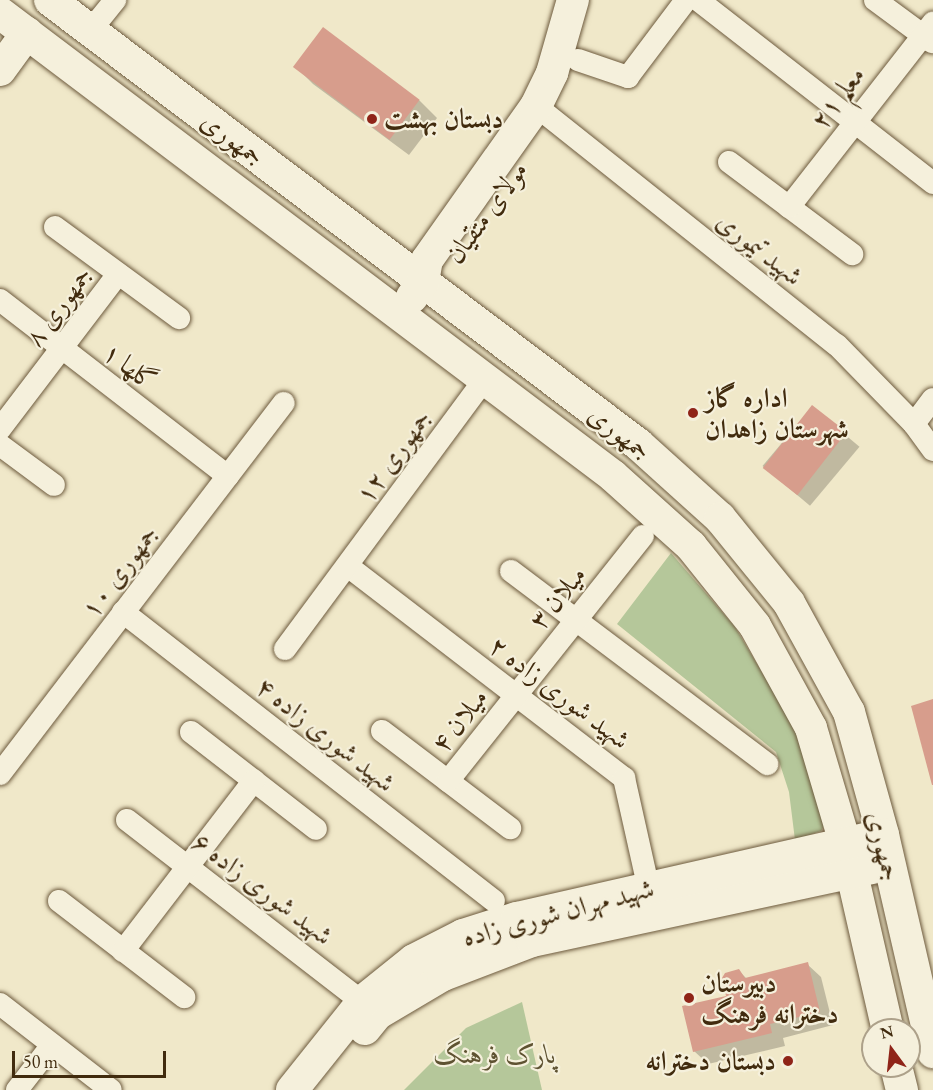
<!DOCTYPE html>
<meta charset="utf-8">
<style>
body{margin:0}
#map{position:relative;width:933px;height:1090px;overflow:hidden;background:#f0e8c9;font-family:"EB Garamond",Amiri,serif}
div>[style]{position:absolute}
.green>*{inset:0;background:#b5c79a}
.shadow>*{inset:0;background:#0003;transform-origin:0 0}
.building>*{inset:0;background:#d79d8c;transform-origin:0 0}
.roads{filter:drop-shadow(0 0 2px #6d5a3d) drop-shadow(0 0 2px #6d5a3d)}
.street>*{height:22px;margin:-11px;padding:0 11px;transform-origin:11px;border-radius:11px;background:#f5f0dc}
.secondary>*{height:32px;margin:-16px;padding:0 16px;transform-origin:16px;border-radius:16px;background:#f5f0dc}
.dots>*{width:16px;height:16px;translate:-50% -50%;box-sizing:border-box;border:3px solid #f5f0dc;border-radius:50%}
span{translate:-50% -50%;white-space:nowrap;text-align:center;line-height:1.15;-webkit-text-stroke:4.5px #f5f0dc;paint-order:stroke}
.street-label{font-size:27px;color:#412b0e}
.poi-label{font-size:27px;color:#412b0e;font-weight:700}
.left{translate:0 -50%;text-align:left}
.right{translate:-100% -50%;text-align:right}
.park-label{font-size:27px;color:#5e5231;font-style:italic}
.north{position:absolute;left:861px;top:1018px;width:60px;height:60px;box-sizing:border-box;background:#f5f0dc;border:2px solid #ada18a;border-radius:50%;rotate:345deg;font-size:16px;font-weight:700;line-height:24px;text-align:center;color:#412b0e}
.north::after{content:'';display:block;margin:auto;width:21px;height:27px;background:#8f2418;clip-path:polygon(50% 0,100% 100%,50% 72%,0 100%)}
.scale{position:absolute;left:12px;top:1051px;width:154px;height:27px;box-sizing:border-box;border:3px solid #412b0e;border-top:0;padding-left:8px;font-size:18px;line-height:21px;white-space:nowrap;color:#412b0e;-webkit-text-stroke:4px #f5f0dc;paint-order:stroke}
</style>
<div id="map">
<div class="green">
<i style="clip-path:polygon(671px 553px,735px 627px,791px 721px,808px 763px,824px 826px,821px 831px,795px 840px,789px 792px,776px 752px,617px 624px)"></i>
<i style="clip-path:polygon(522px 1002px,542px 1090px,404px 1090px,466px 1028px)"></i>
</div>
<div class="shadow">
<i style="clip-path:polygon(295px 66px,419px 100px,437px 118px,409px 155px,313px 84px)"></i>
<i style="left:812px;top:407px;width:62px;height:77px;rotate:40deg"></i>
<i style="clip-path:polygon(807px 964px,821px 977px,833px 1025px,783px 1038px,785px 1046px,708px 1064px,694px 1051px,728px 997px,739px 971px,747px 979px)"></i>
</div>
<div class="building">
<i style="left:323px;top:27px;width:121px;height:50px;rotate:37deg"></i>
<i style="left:812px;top:405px;width:44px;height:80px;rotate:38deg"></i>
<i style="clip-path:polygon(933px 699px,933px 785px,932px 785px,911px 706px)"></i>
<i style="clip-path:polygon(808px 962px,820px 1012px,770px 1024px,772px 1033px,693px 1052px,682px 1006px,726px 996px,722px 978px,725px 973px,739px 969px,745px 978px)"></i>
</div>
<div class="roads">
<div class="street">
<i style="left:698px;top:0;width:298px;rotate:37.9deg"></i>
<i style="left:875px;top:0;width:71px;rotate:36.4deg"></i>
<i style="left:90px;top:31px;width:40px;rotate:-51deg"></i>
<i style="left:578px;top:60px;width:53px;rotate:18.8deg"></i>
<i style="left:628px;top:77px;width:96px;rotate:-53deg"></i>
<i style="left:536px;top:106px;width:384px;rotate:38.5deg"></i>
<i style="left:837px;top:345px;width:110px;rotate:45.7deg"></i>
<i style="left:914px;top:424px;width:32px;rotate:54deg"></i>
<i style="left:729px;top:162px;width:154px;rotate:36.8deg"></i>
<i style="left:789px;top:207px;width:234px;rotate:-52deg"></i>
<i style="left:55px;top:227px;width:154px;rotate:36.3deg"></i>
<i style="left:0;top:300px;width:288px;rotate:37.7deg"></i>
<i style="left:914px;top:424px;width:31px;rotate:-53deg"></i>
<i style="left:0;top:429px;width:195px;rotate:-52.7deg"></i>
<i style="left:0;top:445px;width:67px;rotate:36.5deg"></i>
<i style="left:349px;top:567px;width:347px;rotate:37.5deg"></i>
<i style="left:624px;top:778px;width:128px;rotate:77.4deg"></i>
<i style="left:511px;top:571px;width:321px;rotate:37deg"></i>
<i style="left:123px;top:612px;width:470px;rotate:37.9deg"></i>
<i style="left:285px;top:649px;width:336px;rotate:-53.5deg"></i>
<i style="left:382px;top:731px;width:161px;rotate:37.2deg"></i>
<i style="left:191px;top:732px;width:158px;rotate:37.8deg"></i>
<i style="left:0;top:774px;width:467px;rotate:-52.6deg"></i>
<i style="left:448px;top:781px;width:313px;rotate:-51.5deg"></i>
<i style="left:127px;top:820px;width:311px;rotate:37.7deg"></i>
<i style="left:59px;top:901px;width:158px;rotate:37.5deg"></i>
<i style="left:123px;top:951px;width:215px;rotate:-52.5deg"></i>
<i style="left:0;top:1004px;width:140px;rotate:37.8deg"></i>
<i style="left:17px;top:1090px;width:57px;rotate:-52.1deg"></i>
</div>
<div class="secondary">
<i style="left:50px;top:0;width:737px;rotate:37.06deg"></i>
<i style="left:638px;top:444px;width:110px;rotate:42.1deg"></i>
<i style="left:720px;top:518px;width:109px;rotate:50.9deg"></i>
<i style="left:789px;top:603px;width:124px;rotate:61.2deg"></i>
<i style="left:849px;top:712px;width:128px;rotate:74.5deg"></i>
<i style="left:883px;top:835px;width:223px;rotate:77deg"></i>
<i style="left:0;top:13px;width:768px;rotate:37.06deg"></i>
<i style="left:613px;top:476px;width:105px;rotate:41.9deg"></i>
<i style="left:691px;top:546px;width:102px;rotate:51.3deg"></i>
<i style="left:755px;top:626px;width:116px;rotate:61.2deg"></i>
<i style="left:811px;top:728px;width:120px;rotate:73.5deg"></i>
<i style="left:845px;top:843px;width:192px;rotate:77.1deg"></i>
<i style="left:0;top:70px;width:46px;rotate:-53.9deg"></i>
<i style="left:412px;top:297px;width:19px;rotate:-54deg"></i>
<i style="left:423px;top:282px;width:22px;rotate:-80deg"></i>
<i style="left:427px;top:260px;width:189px;rotate:-54.7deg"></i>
<i style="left:536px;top:106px;width:37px;rotate:-64deg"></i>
<i style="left:552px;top:73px;width:76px;rotate:-74deg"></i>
<i style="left:365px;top:1029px;width:19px;rotate:-51deg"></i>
<i style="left:377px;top:1014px;width:77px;rotate:-30.6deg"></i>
<i style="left:443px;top:975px;width:95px;rotate:-20.9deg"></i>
<i style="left:532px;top:941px;width:348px;rotate:-12.1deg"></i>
<i style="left:896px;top:1066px;width:25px;rotate:76deg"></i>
<i style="left:292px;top:1090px;width:114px;rotate:-51.4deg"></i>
<i style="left:363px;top:1001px;width:65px;rotate:-38.8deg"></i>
<i style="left:414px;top:960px;width:55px;rotate:-27deg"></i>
<i style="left:463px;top:935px;width:57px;rotate:-17.5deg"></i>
<i style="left:517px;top:918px;width:356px;rotate:-12.8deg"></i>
</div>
</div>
<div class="dots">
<i style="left:372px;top:119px;background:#8f2418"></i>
<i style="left:693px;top:413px;background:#8f2418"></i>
<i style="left:689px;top:998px;background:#8f2418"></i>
<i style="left:788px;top:1061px;background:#8f2418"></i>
</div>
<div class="street-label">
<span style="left:837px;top:97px;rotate:-53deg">معلم ۲۱</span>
<span style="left:233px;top:138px;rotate:37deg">جمهوری</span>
<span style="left:486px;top:212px;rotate:-54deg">مولای متقیان</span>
<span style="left:760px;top:248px;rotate:38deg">شهید تیموری</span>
<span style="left:58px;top:306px;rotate:-53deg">جمهوری ۸</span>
<span style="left:130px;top:366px;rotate:37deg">گلها ۱</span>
<span style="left:620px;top:432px;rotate:38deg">جمهوری</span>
<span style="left:393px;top:456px;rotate:-54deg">جمهوری ۱۲</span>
<span style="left:119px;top:571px;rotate:-53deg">جمهوری ۱۰</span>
<span style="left:557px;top:597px;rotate:-51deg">میلان ۳</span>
<span style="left:560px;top:692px;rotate:37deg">شهید شوری زاده ۲</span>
<span style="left:459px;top:720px;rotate:-52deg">میلان ۴</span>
<span style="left:326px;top:734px;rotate:38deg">شهید شوری زاده ۴</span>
<span style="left:884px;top:846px;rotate:76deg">جمهوری</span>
<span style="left:263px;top:888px;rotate:37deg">شهید شوری زاده ۶</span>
<span style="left:558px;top:912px;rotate:-15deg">شهید مهران شوری زاده</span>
</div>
<div class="poi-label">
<span class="left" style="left:384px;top:119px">دبستان بهشت</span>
<span class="left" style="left:705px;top:413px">اداره گاز<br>شهرستان زاهدان</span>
<span class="left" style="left:701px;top:998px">دبیرستان<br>دخترانه فرهنگ</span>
<span class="right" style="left:776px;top:1061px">دبستان دخترانه</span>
</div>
<div class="park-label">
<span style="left:495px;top:1054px">پارک فرهنگ</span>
</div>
<div class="north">N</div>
<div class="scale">50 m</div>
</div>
